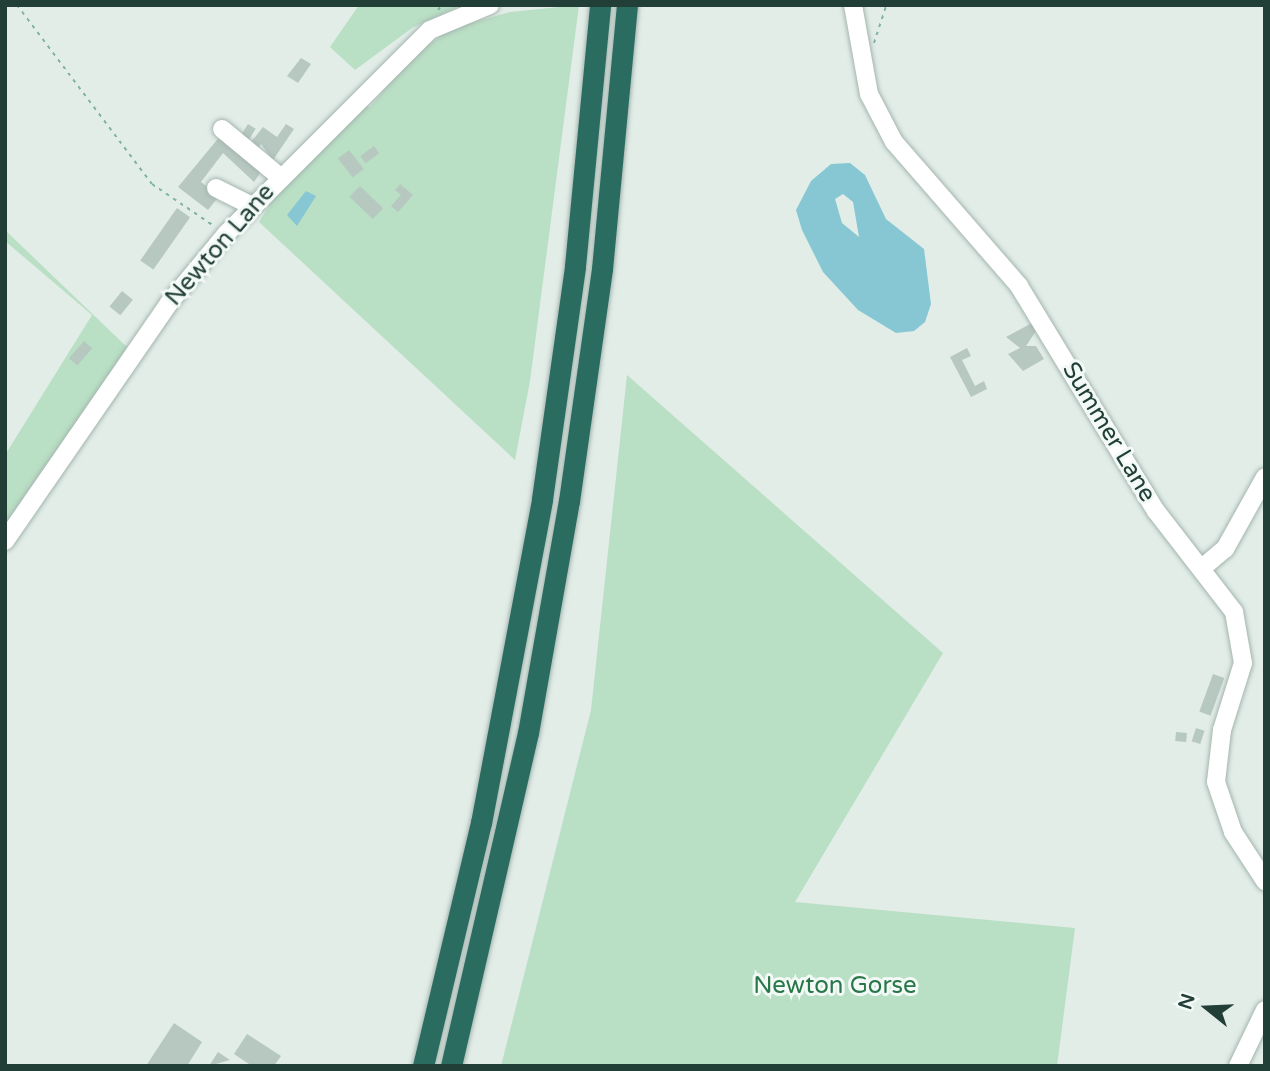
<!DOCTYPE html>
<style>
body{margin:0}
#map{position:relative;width:1270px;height:1071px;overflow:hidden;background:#e2ede8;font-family:"Varela Round",sans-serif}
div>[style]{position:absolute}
.green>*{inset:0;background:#b9dfc4}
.water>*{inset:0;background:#87c7d4}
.building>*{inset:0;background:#b7c8c1;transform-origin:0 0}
.path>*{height:2px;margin-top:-1px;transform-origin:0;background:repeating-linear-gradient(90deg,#80b2a3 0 3.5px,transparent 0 8.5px)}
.roads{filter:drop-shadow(0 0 2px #a4b5af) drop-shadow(0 0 2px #a4b5af)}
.minor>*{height:18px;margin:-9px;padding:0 9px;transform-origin:9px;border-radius:9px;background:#fff}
.highway>*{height:21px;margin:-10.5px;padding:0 10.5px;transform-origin:10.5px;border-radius:10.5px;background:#2b6c60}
span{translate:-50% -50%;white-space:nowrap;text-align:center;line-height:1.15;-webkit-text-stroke:6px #f2f9f6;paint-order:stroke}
.street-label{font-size:24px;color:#213f37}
.park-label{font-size:24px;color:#297749}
.frame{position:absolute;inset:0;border:7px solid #213f37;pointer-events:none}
.north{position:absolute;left:1172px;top:973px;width:70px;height:70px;-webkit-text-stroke:5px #f2f9f6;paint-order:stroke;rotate:288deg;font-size:19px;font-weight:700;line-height:28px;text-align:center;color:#213f37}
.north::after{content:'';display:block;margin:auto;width:24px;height:32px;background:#213f37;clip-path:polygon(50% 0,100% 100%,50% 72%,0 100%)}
</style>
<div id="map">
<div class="green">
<i style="clip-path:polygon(359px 5px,462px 5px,412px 28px,355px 70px,330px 47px)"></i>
<i style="clip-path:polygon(579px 5px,530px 381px,515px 460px,259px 222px,281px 187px,360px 106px,370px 107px,411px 58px,450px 29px,510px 12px)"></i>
<i style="clip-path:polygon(5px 230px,129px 349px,5px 524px,5px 455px,92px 315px,5px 241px)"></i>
<i style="clip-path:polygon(627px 375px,943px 653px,795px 902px,1075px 928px,1057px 1066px,501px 1066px,591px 710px)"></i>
</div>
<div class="water">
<i style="clip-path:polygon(evenodd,850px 163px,865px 175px,886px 219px,924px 249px,931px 304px,925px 322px,914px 331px,896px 333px,858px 310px,823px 272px,802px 230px,796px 210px,811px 181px,831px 164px,850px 163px,843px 194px,853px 202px,859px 237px,842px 223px,835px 199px,843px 194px)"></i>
<i style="clip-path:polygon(306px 191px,316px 196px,297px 226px,287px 215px)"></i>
</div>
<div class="building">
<i style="clip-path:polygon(301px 58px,311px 64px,298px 83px,287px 76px)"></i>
<i style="left:248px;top:124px;width:9px;height:15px;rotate:32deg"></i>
<i style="clip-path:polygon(286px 124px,294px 129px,273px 160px,261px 144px,256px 152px,248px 146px,263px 127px,277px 137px)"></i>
<i style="clip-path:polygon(221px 135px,261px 172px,254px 182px,223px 153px,201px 182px,219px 196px,208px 210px,178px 187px)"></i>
<i style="left:374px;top:146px;width:9px;height:17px;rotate:54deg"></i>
<i style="left:349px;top:150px;width:24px;height:14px;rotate:52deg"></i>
<i style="clip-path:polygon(400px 184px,413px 195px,398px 212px,391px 206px,401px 195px,395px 190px)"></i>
<i style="left:360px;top:186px;width:32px;height:15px;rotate:44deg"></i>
<i style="left:177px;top:208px;width:16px;height:64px;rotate:35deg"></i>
<i style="left:122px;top:291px;width:14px;height:20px;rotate:39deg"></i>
<i style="clip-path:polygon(1032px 323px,1036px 331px,1026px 346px,1036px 346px,1044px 359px,1023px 371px,1008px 354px,1020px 348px,1006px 337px)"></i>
<i style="left:84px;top:341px;width:11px;height:23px;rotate:41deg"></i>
<i style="clip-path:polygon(967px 348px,971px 356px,962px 360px,975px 386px,984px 381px,987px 389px,971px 397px,950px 357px)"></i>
<i style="left:1213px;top:674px;width:12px;height:40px;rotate:20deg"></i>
<i style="left:1196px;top:728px;width:9px;height:14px;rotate:18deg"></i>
<i style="left:1176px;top:732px;width:11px;height:9px;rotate:5deg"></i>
<i style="clip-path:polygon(174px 1023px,202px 1042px,187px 1066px,146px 1066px)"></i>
<i style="clip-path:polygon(247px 1034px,281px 1056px,274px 1066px,252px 1066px,234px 1054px)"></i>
<i style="clip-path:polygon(218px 1052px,230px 1060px,209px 1066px)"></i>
</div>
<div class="path">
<i style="left:17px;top:5px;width:224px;rotate:53deg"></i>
<i style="left:152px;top:184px;width:75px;rotate:34.1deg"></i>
<i style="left:438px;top:10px;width:6px;rotate:-51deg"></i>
<i style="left:874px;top:43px;width:40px;rotate:-72deg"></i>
</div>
<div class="roads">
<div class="minor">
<i style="left:853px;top:5px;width:90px;rotate:79.8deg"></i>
<i style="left:869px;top:94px;width:54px;rotate:62.5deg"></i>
<i style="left:894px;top:142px;width:191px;rotate:49deg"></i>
<i style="left:1019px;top:286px;width:263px;rotate:58.7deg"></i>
<i style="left:1156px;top:511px;width:128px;rotate:52.3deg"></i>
<i style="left:1234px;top:612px;width:52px;rotate:80deg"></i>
<i style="left:1243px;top:663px;width:70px;rotate:107.4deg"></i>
<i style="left:1222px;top:730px;width:52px;rotate:96.6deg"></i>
<i style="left:1216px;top:782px;width:53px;rotate:71.2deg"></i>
<i style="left:1233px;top:832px;width:59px;rotate:56.9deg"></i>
<i style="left:222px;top:129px;width:75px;rotate:39.6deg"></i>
<i style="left:216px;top:188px;width:40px;rotate:26.6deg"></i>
<i style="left:5px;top:541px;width:289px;rotate:-55.4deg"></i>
<i style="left:169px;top:303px;width:89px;rotate:-50.4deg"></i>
<i style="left:226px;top:234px;width:288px;rotate:-45deg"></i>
<i style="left:430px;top:30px;width:65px;rotate:-22.6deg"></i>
<i style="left:1202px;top:568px;width:30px;rotate:-40deg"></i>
<i style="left:1225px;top:549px;width:82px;rotate:-60.9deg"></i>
<i style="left:1238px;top:1066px;width:62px;rotate:-64.3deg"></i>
</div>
<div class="highway">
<i style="left:423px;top:1066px;width:250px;rotate:-76.6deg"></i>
<i style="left:481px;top:823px;width:330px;rotate:-79.3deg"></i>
<i style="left:542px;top:499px;width:235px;rotate:-81.9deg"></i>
<i style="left:575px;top:266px;width:262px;rotate:-84.5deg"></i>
<i style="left:451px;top:1066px;width:342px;rotate:-77deg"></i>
<i style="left:528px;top:733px;width:236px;rotate:-80deg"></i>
<i style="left:569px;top:501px;width:234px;rotate:-81.9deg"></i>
<i style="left:602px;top:269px;width:265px;rotate:-84.6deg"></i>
</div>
</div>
<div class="street-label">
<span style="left:220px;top:245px;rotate:-49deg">Newton Lane</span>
<span style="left:1109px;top:432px;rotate:59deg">Summer Lane</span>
</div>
<div class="park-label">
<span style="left:835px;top:986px">Newton Gorse</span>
</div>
<div class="frame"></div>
<div class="north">N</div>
</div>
